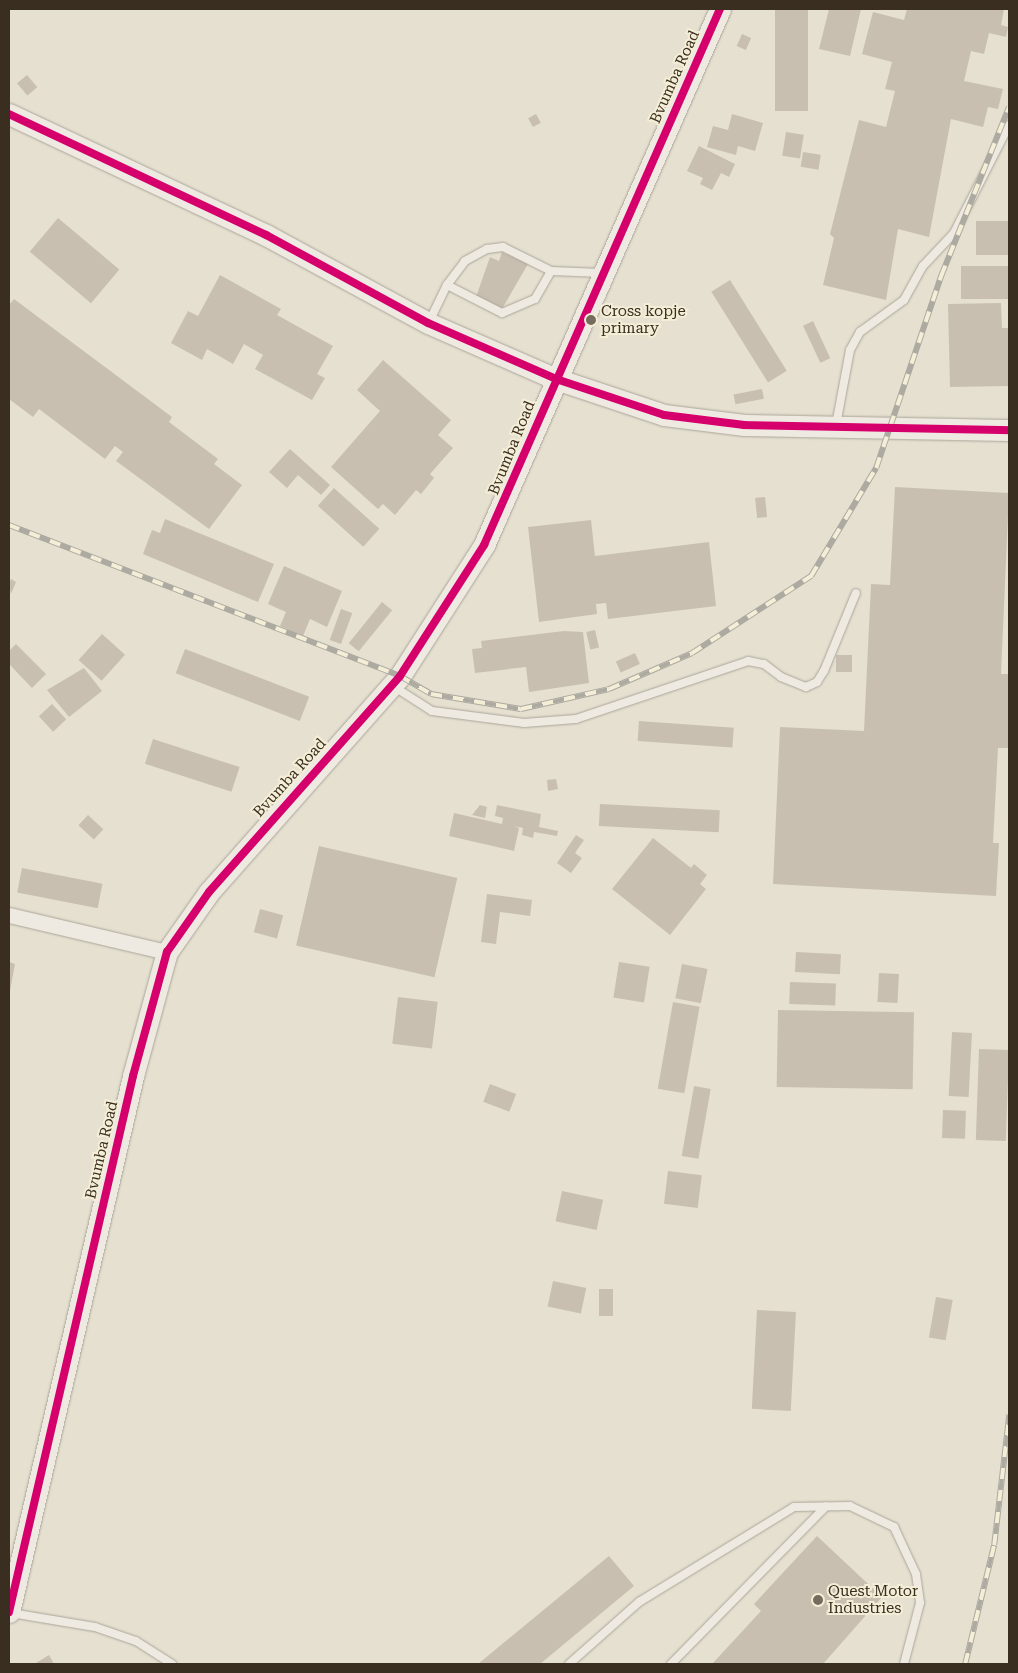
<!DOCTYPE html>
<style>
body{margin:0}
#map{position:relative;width:1018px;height:1673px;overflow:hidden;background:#e5e0d0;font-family:"Roboto Serif",serif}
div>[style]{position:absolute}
.building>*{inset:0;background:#c9bfb1;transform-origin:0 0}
.roads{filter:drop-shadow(0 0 1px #aba598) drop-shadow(0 0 1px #aba598)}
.lane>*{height:8px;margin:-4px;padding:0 4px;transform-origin:4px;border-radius:4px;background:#eeeae1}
.street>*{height:15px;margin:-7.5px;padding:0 7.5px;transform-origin:7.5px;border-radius:7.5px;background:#eeeae1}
.secondary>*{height:21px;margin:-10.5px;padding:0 10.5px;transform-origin:10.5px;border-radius:10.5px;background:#eeeae1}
.rail>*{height:5.5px;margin-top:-2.75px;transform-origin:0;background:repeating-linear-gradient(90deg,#f5eed7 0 11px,#adaaa1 0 22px);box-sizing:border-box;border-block:1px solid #adaaa1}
.cycleway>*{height:8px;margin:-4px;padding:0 4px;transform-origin:4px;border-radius:4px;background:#d6006c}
.dots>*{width:14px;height:14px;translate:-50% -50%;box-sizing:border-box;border:2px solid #f5eed7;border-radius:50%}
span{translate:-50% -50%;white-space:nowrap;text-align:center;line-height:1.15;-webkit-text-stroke:4px #f5eed7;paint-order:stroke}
.street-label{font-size:15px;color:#3a2e20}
.poi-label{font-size:15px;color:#3a2e20}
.left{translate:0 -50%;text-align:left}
.frame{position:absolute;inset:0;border:10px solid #3a2e20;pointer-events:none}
</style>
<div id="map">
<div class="building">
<i style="left:775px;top:9px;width:33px;height:102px"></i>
<i style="clip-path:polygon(829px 9px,861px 9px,850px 56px,819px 49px)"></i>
<i style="clip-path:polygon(907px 9px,1004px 9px,1001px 25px,1008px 27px,1006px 37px,989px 33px,984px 54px,971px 51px,964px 81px,1003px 89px,998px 109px,988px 107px,983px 127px,951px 119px,929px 237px,898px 229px,886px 300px,823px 285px,834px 238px,830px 234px,859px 120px,886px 127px,895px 91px,885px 89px,892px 62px,862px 54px,873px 12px,904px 20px)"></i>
<i style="left:742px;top:34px;width:10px;height:13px;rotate:24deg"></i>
<i style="left:27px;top:75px;width:16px;height:13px;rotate:50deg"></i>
<i style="left:536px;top:114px;width:10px;height:9px;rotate:61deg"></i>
<i style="clip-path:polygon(732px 114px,763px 123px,755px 151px,738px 146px,736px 155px,707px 147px,713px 126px,728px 130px)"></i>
<i style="left:786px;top:132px;width:18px;height:24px;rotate:9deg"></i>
<i style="clip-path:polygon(699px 146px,735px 164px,729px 177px,721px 173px,712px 190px,700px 184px,703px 178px,687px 171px)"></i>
<i style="left:803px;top:152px;width:18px;height:15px;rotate:9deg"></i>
<i style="left:58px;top:218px;width:80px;height:44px;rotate:40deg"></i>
<i style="left:1009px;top:221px;width:34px;height:33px;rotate:90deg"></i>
<i style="clip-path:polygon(502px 252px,528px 264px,502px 309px,476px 297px,490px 257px,499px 261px)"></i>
<i style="left:1009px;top:266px;width:33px;height:48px;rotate:90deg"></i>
<i style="clip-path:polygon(220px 275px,281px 309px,277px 315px,333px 346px,317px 374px,325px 378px,312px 400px,255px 369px,263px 355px,244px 344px,233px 364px,207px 349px,202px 360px,171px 343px,188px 311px,198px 316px)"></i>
<i style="left:730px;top:280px;width:107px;height:22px;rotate:58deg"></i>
<i style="clip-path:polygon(14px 299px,172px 417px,169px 422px,218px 459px,214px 464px,242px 485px,209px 529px,116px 461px,123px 452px,115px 446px,105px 459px,39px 409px,33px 417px,9px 399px,9px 305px)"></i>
<i style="clip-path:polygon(1001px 303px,1002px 328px,1009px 328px,1009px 386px,950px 387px,948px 304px)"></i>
<i style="left:813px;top:321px;width:41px;height:11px;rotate:65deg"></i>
<i style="clip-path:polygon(383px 360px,451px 420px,438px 435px,453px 448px,430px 474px,434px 478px,421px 494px,416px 490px,395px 515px,383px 504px,378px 509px,331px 467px,380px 411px,357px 390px)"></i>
<i style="left:762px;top:389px;width:10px;height:29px;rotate:79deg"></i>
<i style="clip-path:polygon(290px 449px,330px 485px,321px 495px,298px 475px,287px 488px,269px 472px)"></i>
<i style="clip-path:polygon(895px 487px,1009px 493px,1001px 674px,1009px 674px,1009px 748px,998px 748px,993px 843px,999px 843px,996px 896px,773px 884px,780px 727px,864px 731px,871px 584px,890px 585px)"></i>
<i style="left:334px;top:488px;width:61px;height:24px;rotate:42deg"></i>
<i style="left:765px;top:497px;width:20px;height:10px;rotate:84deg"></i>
<i style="clip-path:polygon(165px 519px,274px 564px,258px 602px,143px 554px,152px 530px,160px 533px)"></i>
<i style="clip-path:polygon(591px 520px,595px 556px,709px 542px,716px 606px,608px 619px,606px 603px,596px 604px,597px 614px,539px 622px,528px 527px)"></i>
<i style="clip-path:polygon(284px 566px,342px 591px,327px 627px,310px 619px,303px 636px,280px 626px,286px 612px,268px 604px)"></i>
<i style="clip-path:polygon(11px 579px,16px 582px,11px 594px,9px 583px)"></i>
<i style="left:382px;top:602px;width:13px;height:53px;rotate:39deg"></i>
<i style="left:341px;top:609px;width:12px;height:33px;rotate:20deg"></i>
<i style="left:595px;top:630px;width:18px;height:9px;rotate:77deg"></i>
<i style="clip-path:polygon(564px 631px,583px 632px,589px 683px,529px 692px,526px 667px,475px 673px,472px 649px,482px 648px,481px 641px)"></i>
<i style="left:102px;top:634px;width:31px;height:35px;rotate:42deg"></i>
<i style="clip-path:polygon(16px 644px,46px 674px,32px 688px,9px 664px,9px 651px)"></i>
<i style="left:185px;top:649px;width:133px;height:26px;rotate:21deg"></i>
<i style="left:635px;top:653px;width:12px;height:21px;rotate:66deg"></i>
<i style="left:836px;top:655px;width:16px;height:17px"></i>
<i style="clip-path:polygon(84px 668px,102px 691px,69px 717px,47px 690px)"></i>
<i style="left:52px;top:704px;width:21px;height:18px;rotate:47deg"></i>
<i style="left:639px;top:721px;width:95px;height:20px;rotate:4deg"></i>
<i style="left:153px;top:739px;width:91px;height:26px;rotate:18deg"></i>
<i style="clip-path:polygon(556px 779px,558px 789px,548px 791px,547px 780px)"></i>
<i style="left:600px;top:804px;width:120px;height:22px;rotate:3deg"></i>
<i style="clip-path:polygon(480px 805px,487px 807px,485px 818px,472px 815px)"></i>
<i style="clip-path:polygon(497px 805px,541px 814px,539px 827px,558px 831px,557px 836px,534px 832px,533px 838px,522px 835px,523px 828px,514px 826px,519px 828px,514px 851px,449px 836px,454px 813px,502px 824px,503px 818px,495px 816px)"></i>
<i style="left:88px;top:815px;width:21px;height:14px;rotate:43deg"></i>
<i style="clip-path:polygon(576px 835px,584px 840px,575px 853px,582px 858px,571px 873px,557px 863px)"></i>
<i style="clip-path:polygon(653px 838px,691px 868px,694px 864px,707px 875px,700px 884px,706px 889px,670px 935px,612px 889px)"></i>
<i style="left:319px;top:846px;width:142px;height:102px;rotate:13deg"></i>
<i style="left:22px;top:868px;width:82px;height:25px;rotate:11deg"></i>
<i style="clip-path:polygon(487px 894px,532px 900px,530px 916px,500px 912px,496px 944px,481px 942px)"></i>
<i style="left:260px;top:909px;width:24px;height:24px;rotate:15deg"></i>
<i style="left:796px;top:952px;width:45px;height:20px;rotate:3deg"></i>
<i style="clip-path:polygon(9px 962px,15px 964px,10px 991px,9px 991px)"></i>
<i style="left:619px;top:962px;width:31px;height:36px;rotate:9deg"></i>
<i style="left:682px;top:964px;width:26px;height:35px;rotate:11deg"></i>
<i style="left:879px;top:973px;width:20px;height:29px;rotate:3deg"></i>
<i style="left:790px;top:982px;width:46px;height:22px;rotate:2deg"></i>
<i style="left:398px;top:997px;width:40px;height:47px;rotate:7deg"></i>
<i style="left:673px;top:1002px;width:27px;height:88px;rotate:10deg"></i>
<i style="left:778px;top:1010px;width:136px;height:77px;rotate:1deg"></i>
<i style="left:952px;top:1032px;width:20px;height:64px;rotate:3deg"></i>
<i style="left:979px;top:1049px;width:30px;height:91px;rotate:2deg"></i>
<i style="left:490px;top:1084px;width:28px;height:19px;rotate:21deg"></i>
<i style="left:694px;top:1086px;width:17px;height:71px;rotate:10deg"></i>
<i style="left:943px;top:1110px;width:23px;height:28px;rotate:2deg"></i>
<i style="left:668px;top:1171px;width:34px;height:33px;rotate:7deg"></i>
<i style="left:562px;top:1191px;width:42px;height:31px;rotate:12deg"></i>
<i style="left:553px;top:1281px;width:34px;height:26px;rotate:12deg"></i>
<i style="left:599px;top:1289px;width:14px;height:27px"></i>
<i style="left:936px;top:1297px;width:17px;height:41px;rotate:10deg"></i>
<i style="left:757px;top:1310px;width:39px;height:99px;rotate:3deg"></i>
<i style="clip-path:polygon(817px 1536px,882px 1597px,823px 1664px,712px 1664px,761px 1611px,754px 1604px)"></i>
<i style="clip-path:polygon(609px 1556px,634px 1586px,540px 1664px,478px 1664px)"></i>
<i style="clip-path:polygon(49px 1655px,54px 1664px,37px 1664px,36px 1663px)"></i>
</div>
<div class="roads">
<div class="lane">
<i style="left:447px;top:285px;width:30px;rotate:-53deg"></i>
<i style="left:465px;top:261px;width:25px;rotate:-29deg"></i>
<i style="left:487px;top:249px;width:16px;rotate:-7deg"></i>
<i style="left:503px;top:247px;width:54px;rotate:26.6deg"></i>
<i style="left:429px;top:322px;width:41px;rotate:-64.1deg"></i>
<i style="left:447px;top:285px;width:62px;rotate:27deg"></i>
<i style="left:502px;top:313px;width:36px;rotate:-23deg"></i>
<i style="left:535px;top:299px;width:32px;rotate:-60deg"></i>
<i style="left:551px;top:271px;width:51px;rotate:2.2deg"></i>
<i style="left:836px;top:425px;width:76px;rotate:-79.4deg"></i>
<i style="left:850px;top:350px;width:21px;rotate:-61deg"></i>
<i style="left:860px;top:332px;width:54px;rotate:-36deg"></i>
<i style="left:904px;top:300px;width:39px;rotate:-61deg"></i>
<i style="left:923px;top:266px;width:45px;rotate:-46.8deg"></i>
<i style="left:954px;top:233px;width:121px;rotate:-63deg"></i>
<i style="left:393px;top:686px;width:46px;rotate:32.7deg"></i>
<i style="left:432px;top:711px;width:93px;rotate:7.4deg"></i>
<i style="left:524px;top:723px;width:52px;rotate:-4.4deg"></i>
<i style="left:576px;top:719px;width:182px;rotate:-18.6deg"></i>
<i style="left:748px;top:661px;width:16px;rotate:11deg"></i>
<i style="left:764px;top:664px;width:21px;rotate:37deg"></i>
<i style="left:781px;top:677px;width:27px;rotate:22deg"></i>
<i style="left:806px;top:687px;width:12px;rotate:-24deg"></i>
<i style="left:817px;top:682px;width:13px;rotate:-58deg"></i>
<i style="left:824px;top:671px;width:84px;rotate:-67.7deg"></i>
<i style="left:11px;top:1613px;width:85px;rotate:9.5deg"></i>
<i style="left:95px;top:1627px;width:43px;rotate:18.9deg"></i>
<i style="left:136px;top:1641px;width:43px;rotate:32.6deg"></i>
<i style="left:569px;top:1664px;width:94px;rotate:-41.5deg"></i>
<i style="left:639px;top:1602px;width:182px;rotate:-31.5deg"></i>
<i style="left:794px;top:1507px;width:56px;rotate:-1deg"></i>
<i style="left:850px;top:1506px;width:49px;rotate:25.5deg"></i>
<i style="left:894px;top:1527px;width:52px;rotate:64.9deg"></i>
<i style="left:916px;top:1574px;width:29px;rotate:82deg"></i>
<i style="left:920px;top:1603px;width:63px;rotate:104.7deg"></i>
<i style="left:671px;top:1664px;width:221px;rotate:-45.5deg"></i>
</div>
<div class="street">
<i style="left:9px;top:915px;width:162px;rotate:13.2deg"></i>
</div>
<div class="secondary">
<i style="left:9px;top:114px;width:284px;rotate:25.2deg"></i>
<i style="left:266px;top:235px;width:184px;rotate:28.5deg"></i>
<i style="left:428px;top:323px;width:140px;rotate:23.6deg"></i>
<i style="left:556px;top:379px;width:114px;rotate:18.4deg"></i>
<i style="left:664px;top:415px;width:81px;rotate:7.1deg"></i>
<i style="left:744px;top:425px;width:265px;rotate:1.1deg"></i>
<i style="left:9px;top:1612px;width:550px;rotate:-76.97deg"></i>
<i style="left:133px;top:1076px;width:129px;rotate:-74.7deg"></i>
<i style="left:167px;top:952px;width:73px;rotate:-55deg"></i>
<i style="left:209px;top:892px;width:288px;rotate:-48.5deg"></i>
<i style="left:400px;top:676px;width:156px;rotate:-57.3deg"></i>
<i style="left:484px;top:545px;width:586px;rotate:-66.24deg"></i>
</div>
</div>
<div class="rail">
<i style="left:9px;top:525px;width:419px;rotate:21.1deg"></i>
<i style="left:400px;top:676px;width:36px;rotate:30deg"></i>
<i style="left:431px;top:694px;width:91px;rotate:9.5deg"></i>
<i style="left:521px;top:709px;width:90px;rotate:-12.8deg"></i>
<i style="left:609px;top:689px;width:90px;rotate:-23.4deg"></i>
<i style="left:692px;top:653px;width:142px;rotate:-32.9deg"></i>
<i style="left:811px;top:576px;width:126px;rotate:-59deg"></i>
<i style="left:876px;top:468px;width:203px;rotate:-71.3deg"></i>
<i style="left:941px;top:276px;width:182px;rotate:-68.1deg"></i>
<i style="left:965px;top:1664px;width:122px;rotate:-76.3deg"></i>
<i style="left:994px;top:1545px;width:131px;rotate:-83.4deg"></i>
</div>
<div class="cycleway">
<i style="left:9px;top:114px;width:284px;rotate:25.2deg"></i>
<i style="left:266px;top:235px;width:184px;rotate:28.5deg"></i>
<i style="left:428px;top:323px;width:140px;rotate:23.6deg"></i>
<i style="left:556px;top:379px;width:114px;rotate:18.4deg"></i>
<i style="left:664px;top:415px;width:81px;rotate:7.1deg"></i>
<i style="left:744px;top:425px;width:265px;rotate:1.1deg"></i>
<i style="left:9px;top:1612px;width:550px;rotate:-76.97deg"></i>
<i style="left:133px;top:1076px;width:129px;rotate:-74.7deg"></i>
<i style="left:167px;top:952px;width:73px;rotate:-55deg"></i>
<i style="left:209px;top:892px;width:288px;rotate:-48.5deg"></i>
<i style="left:400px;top:676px;width:156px;rotate:-57.3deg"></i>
<i style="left:484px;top:545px;width:586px;rotate:-66.24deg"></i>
</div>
<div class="dots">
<i style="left:591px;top:320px;background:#766c5e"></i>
<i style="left:818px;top:1600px;background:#766c5e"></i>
</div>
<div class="street-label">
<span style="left:675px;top:77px;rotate:-66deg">Bvumba Road</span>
<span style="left:512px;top:448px;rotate:-68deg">Bvumba Road</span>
<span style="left:290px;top:778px;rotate:-48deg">Bvumba Road</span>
<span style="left:102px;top:1150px;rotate:-77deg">Bvumba Road</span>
</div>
<div class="poi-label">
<span class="left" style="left:601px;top:320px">Cross kopje<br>primary</span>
<span class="left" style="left:828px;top:1600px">Quest Motor<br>Industries</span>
</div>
<div class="frame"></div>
</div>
